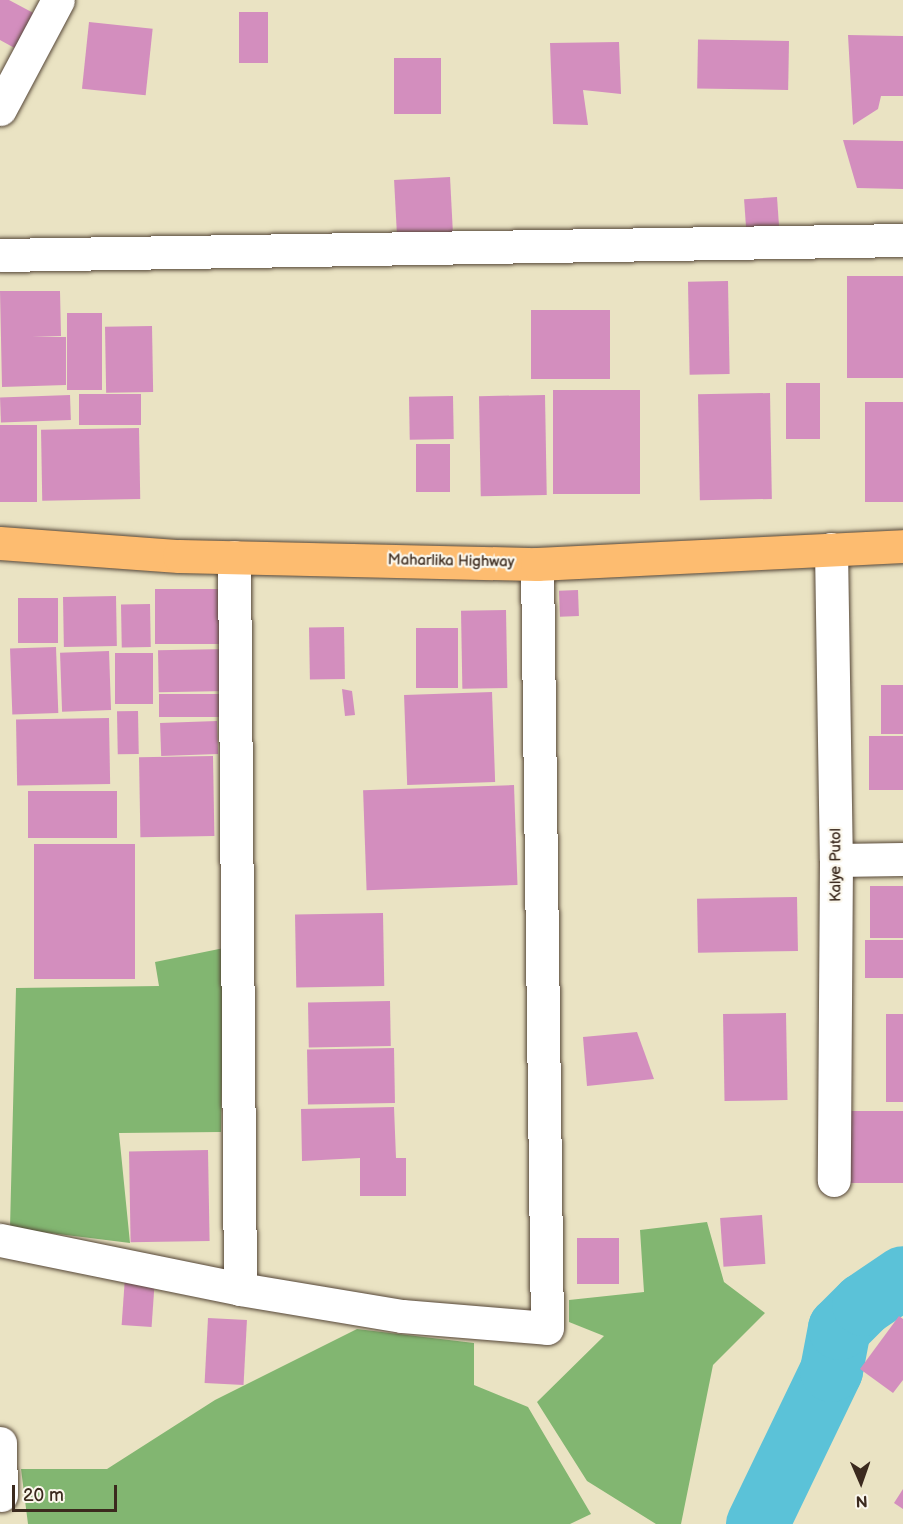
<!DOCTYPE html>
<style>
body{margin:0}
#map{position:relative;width:903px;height:1524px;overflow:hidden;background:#eae3c3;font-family:"Balsamiq Sans",sans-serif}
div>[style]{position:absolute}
.forest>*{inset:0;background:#82b671}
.river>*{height:63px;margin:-31.5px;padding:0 31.5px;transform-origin:31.5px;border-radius:31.5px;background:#5bc2d8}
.building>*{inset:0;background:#d38ebe;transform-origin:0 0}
.roads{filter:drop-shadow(0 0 2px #554637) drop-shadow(0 0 2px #554637)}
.minor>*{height:33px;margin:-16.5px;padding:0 16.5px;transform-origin:16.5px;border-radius:16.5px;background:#fff}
.trunk>*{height:33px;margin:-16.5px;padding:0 16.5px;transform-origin:16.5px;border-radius:16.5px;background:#fdbc70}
span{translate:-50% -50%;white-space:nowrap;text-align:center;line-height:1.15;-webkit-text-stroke:4.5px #fbf7ec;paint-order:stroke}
.street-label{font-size:15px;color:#3b2a1e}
.north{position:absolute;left:831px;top:1452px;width:60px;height:60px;-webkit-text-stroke:4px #fbf7ec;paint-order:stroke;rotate:178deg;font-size:16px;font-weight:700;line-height:24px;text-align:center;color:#3b2a1e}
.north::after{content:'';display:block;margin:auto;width:21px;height:27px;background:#3b2a1e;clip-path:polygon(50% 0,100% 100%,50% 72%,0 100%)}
.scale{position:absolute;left:12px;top:1485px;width:105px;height:27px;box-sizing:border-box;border:3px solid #3b2a1e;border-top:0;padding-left:8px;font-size:18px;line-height:21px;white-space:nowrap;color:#3b2a1e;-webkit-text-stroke:4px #fbf7ec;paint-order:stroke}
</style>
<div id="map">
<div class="forest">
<i style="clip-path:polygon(224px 948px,221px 1132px,119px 1133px,130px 1243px,10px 1228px,16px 988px,159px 986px,155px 962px)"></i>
<i style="clip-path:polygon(707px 1222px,724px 1282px,765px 1313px,713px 1365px,681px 1524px,656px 1524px,587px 1481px,537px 1402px,604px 1336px,569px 1322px,569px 1300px,644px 1292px,640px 1230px)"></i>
<i style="clip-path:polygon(357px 1329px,474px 1343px,474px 1385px,528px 1407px,591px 1514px,570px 1524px,28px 1524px,21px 1469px,107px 1469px,215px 1400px)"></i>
</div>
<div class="river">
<i style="left:757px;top:1524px;width:171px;rotate:-64.3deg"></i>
<i style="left:831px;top:1370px;width:43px;rotate:-79.2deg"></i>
<i style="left:839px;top:1328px;width:34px;rotate:-45deg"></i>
<i style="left:863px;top:1304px;width:48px;rotate:-34deg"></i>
</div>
<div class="building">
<i style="clip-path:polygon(0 0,9px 0,39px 16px,20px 51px,0 40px)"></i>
<i style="left:239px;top:12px;width:29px;height:51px"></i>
<i style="left:89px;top:22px;width:64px;height:67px;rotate:6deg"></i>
<i style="clip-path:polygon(848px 35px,903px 36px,903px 96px,881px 96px,878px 109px,853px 125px)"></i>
<i style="left:789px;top:41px;width:49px;height:91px;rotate:91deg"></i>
<i style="clip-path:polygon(619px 42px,621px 94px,583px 90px,588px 125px,553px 124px,550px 43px)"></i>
<i style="left:394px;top:58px;width:47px;height:56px"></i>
<i style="clip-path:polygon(843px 140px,903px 141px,903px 189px,857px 188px)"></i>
<i style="left:450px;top:177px;width:59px;height:56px;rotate:87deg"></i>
<i style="left:777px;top:197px;width:31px;height:33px;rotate:86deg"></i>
<i style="left:903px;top:276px;width:102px;height:56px;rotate:90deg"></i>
<i style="left:728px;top:281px;width:93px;height:40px;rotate:89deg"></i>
<i style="clip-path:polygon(0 291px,60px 291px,61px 336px,32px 337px,66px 337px,66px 385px,2px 387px)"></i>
<i style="left:610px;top:310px;width:69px;height:79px;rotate:90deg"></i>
<i style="left:102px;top:313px;width:77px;height:35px;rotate:90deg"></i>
<i style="left:152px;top:326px;width:66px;height:47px;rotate:89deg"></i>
<i style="left:786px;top:383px;width:34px;height:56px"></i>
<i style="left:553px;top:390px;width:87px;height:104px"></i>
<i style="left:770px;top:393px;width:106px;height:72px;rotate:89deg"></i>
<i style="left:141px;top:394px;width:31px;height:62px;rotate:90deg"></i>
<i style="left:70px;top:395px;width:25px;height:70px;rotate:88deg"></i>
<i style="left:545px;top:395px;width:100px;height:66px;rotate:89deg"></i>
<i style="left:453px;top:396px;width:43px;height:44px;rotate:89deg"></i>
<i style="left:903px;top:402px;width:100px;height:38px;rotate:90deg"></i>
<i style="left:0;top:425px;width:37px;height:77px"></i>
<i style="left:139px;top:428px;width:71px;height:98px;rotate:89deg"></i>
<i style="left:416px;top:444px;width:34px;height:48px"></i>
<i style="left:221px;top:589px;width:55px;height:66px;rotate:90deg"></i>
<i style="left:578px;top:590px;width:26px;height:19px;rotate:88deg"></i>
<i style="left:116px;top:596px;width:50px;height:53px;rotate:89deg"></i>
<i style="left:18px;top:598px;width:40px;height:45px"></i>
<i style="left:150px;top:604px;width:43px;height:29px;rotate:89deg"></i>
<i style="left:506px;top:610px;width:78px;height:45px;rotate:89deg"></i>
<i style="left:344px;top:627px;width:52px;height:35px;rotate:89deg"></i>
<i style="left:416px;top:628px;width:42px;height:60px"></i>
<i style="left:56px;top:647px;width:66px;height:46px;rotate:88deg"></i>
<i style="left:227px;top:649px;width:42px;height:69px;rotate:89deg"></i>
<i style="left:109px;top:651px;width:59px;height:49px;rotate:88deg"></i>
<i style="left:115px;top:653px;width:38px;height:51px"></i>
<i style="left:903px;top:685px;width:49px;height:22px;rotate:90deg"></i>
<i style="clip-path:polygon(342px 689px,352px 691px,355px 715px,345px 716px)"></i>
<i style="left:492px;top:692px;width:90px;height:88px;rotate:88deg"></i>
<i style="left:223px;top:694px;width:23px;height:64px;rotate:90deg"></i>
<i style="left:138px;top:711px;width:43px;height:21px;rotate:89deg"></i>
<i style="left:109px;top:718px;width:66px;height:93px;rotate:89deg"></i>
<i style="left:217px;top:721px;width:33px;height:57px;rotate:88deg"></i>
<i style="left:903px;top:736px;width:54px;height:34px;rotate:90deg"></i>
<i style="left:213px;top:756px;width:80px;height:74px;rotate:89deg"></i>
<i style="left:514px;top:785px;width:100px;height:151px;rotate:88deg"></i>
<i style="left:117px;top:791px;width:47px;height:89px;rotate:90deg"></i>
<i style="left:135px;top:844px;width:135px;height:101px;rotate:90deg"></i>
<i style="left:870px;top:886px;width:33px;height:52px"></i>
<i style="left:797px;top:897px;width:54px;height:100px;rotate:89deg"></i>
<i style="left:383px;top:913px;width:73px;height:88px;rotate:89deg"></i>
<i style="left:865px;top:940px;width:38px;height:38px"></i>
<i style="left:390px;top:1001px;width:45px;height:82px;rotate:89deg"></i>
<i style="left:786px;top:1013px;width:87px;height:63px;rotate:89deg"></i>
<i style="left:886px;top:1014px;width:17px;height:88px"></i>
<i style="clip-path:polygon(637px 1032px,654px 1079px,587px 1086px,583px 1037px)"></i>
<i style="left:394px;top:1048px;width:55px;height:87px;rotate:89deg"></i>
<i style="clip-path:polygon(394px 1107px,396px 1158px,406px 1158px,406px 1196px,360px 1196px,360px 1158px,302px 1161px,301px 1109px)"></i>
<i style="left:903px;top:1111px;width:72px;height:58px;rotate:90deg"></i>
<i style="left:208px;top:1150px;width:91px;height:79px;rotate:89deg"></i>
<i style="left:762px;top:1215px;width:49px;height:42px;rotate:86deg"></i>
<i style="left:619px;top:1238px;width:46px;height:42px;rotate:90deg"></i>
<i style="left:125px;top:1277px;width:30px;height:48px;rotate:4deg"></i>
<i style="clip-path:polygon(899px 1316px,903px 1319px,903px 1380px,893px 1393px,860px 1369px)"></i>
<i style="left:208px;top:1318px;width:39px;height:65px;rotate:3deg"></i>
<i style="clip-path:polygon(903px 1489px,903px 1509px,894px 1503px)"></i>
</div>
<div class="roads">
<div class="minor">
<i style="left:0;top:109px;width:123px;rotate:-62deg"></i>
<i style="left:0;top:255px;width:903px;rotate:-0.95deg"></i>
<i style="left:831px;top:549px;width:311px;rotate:89.1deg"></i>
<i style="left:836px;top:860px;width:320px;rotate:90.4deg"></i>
<i style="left:234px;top:557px;width:732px;rotate:89.53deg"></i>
<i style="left:836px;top:860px;width:67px;rotate:-0.9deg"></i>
<i style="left:0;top:1240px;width:245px;rotate:11.5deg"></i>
<i style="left:240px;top:1289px;width:164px;rotate:9.5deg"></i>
<i style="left:402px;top:1316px;width:145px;rotate:4.7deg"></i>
<i style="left:547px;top:1328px;width:764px;rotate:-90.75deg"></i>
<i style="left:0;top:1443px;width:52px;rotate:88.9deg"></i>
</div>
<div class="trunk">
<i style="left:0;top:543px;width:179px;rotate:4.2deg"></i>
<i style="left:179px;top:556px;width:358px;rotate:1.3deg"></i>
<i style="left:537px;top:564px;width:366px;rotate:-2.8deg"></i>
</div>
</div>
<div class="street-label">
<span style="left:451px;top:561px;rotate:1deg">Maharlika Highway</span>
<span style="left:836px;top:865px;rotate:-90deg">Kalye Putol</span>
</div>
<div class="north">N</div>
<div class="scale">20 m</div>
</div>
